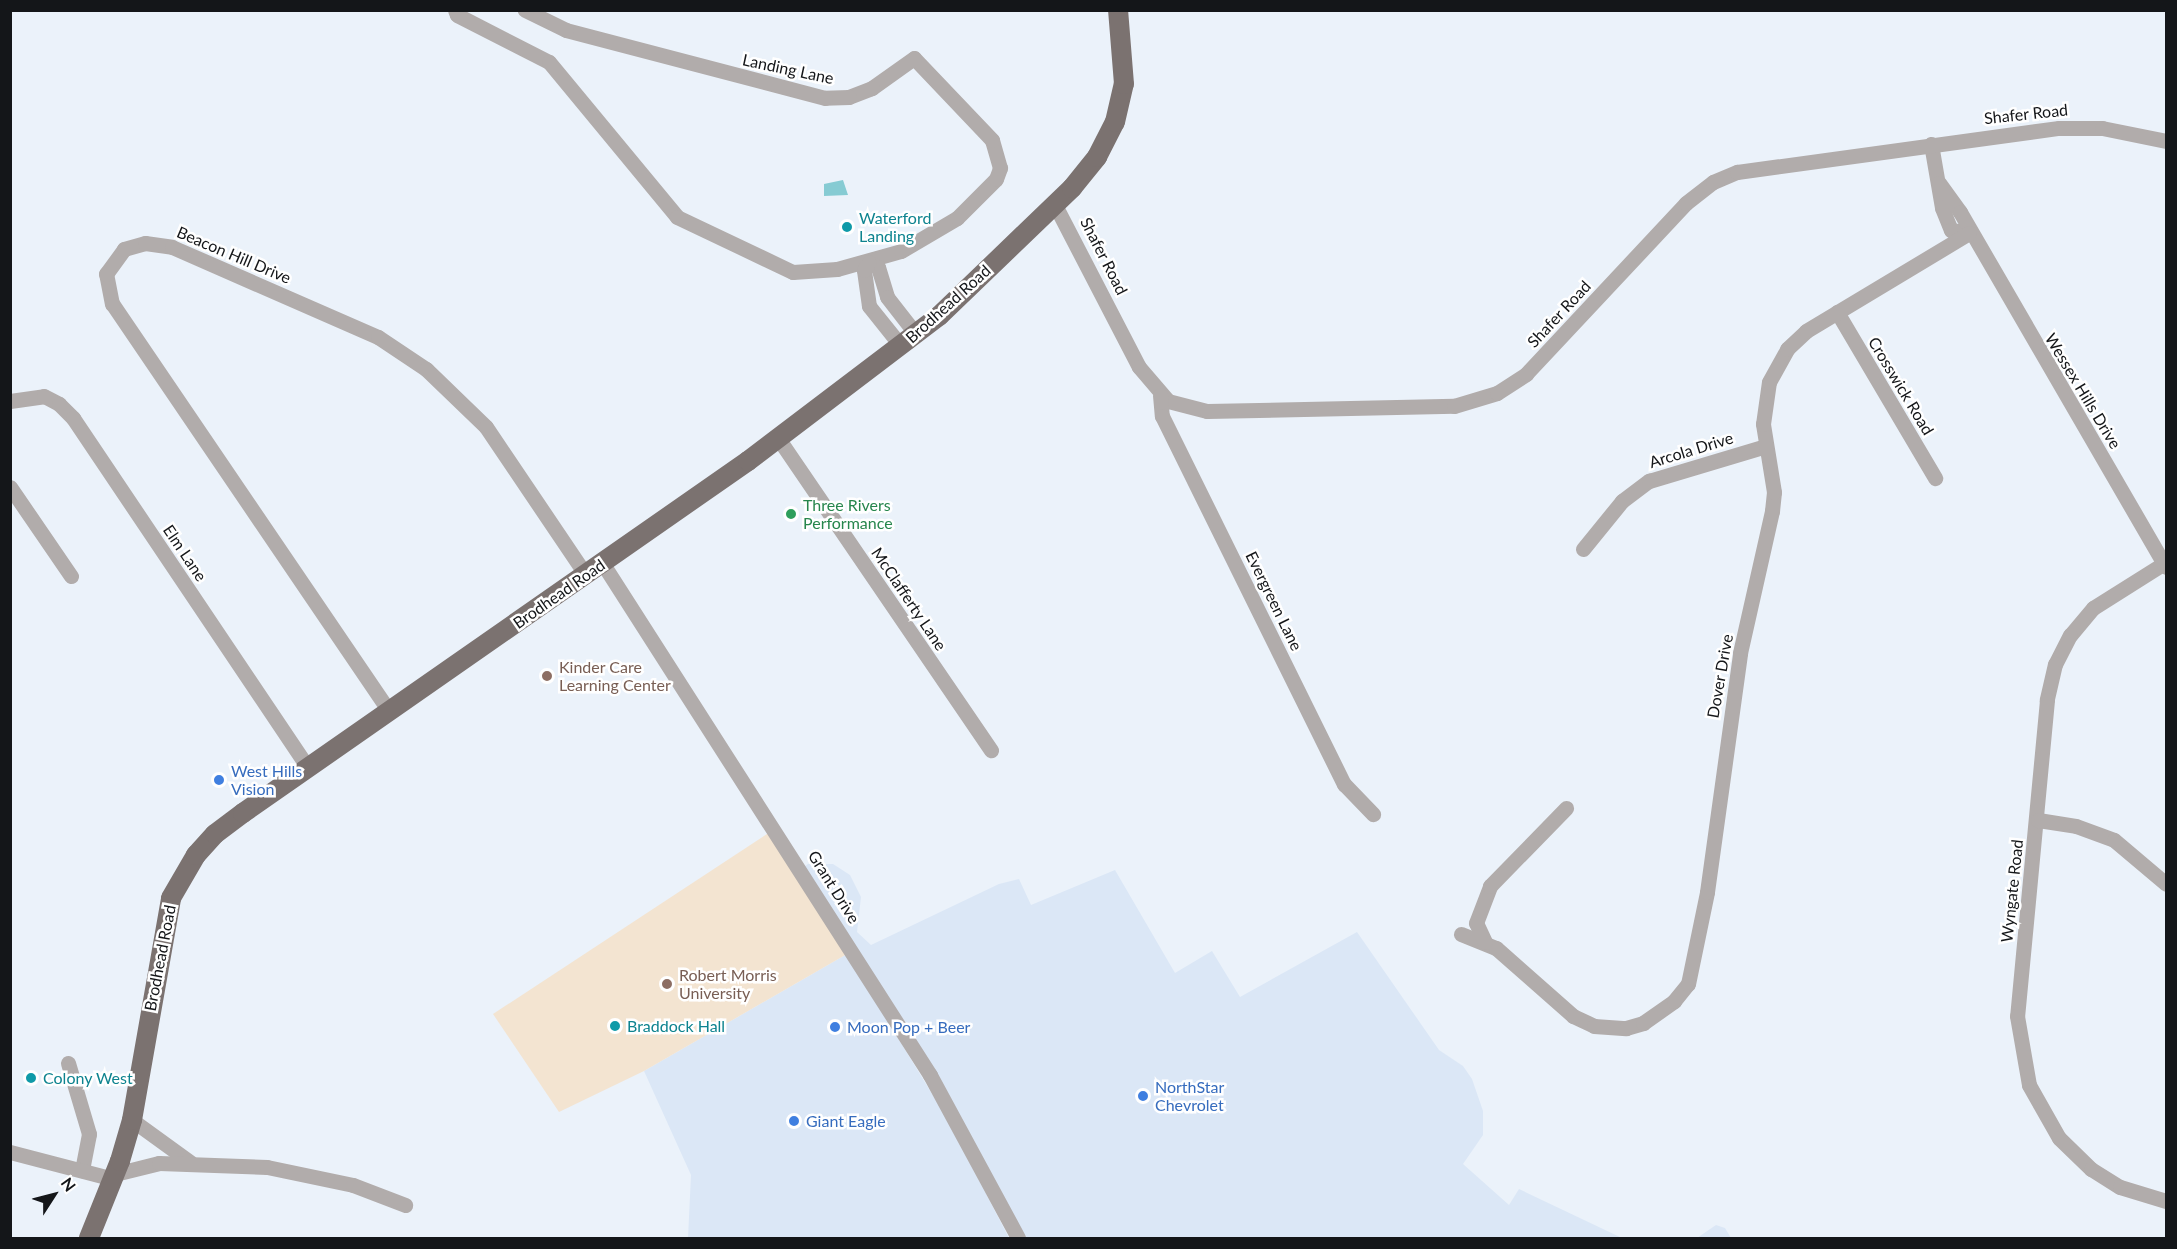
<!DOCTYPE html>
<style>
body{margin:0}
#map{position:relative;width:2177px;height:1249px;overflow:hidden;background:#ebf2fa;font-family:Lato,sans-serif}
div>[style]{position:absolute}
.built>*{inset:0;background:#dbe7f6}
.education>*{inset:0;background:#f3e4d1}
.water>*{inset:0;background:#86cbd3}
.minor>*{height:15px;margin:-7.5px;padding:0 7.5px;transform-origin:7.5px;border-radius:7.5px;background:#b1acab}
.major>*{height:20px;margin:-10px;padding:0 10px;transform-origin:10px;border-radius:10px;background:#7b7270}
.dots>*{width:16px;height:16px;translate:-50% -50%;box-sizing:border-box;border:3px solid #fff;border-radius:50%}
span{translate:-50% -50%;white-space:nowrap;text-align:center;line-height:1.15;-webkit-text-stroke:5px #fff;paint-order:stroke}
.street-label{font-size:16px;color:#141619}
.culture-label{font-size:16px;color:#0d838f}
.left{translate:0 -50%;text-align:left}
.leisure-label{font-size:16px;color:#27864d}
.education-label{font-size:16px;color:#785e54}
.shop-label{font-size:16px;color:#366cbe}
.frame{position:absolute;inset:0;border:12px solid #141619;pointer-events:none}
.north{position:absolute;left:24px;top:1165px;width:60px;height:60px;-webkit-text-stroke:4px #fff;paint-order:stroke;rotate:54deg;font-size:16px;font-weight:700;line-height:24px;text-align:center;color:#141619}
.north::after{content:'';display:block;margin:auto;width:21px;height:27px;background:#141619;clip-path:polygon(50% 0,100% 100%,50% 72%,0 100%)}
</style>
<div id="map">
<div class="built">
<i style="clip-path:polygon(808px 864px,833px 864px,850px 875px,861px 897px,857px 932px,871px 945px,999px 884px,1019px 879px,1031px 905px,1115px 870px,1175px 973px,1212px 951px,1240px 997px,1357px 932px,1439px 1050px,1463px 1066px,1472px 1079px,1483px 1111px,1483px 1135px,1463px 1164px,1509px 1205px,1519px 1189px,1622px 1238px,1018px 1238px,801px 869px)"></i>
<i style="clip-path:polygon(847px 954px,946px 1117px,1009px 1238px,688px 1238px,691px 1175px,644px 1071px)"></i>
<i style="clip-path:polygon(1716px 1225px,1725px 1228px,1731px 1238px,1697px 1238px)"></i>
</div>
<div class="education">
<i style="clip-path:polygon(770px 832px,847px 954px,644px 1071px,559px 1112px,493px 1014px)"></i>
</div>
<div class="water">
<i style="clip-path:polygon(843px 180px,848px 195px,824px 196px,824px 184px)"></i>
</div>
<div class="minor">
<i style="left:455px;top:10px;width:5px;rotate:68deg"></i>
<i style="left:457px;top:15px;width:103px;rotate:27.1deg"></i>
<i style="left:549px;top:62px;width:201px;rotate:50.4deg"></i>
<i style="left:677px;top:217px;width:128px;rotate:25.4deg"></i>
<i style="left:793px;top:272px;width:44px;rotate:-3.9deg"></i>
<i style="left:837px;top:269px;width:66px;rotate:-15.7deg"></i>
<i style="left:901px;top:251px;width:65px;rotate:-30.5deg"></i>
<i style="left:957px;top:218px;width:55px;rotate:-45deg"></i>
<i style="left:996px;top:179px;width:12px;rotate:-70deg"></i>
<i style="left:1000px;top:168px;width:29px;rotate:-106deg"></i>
<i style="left:992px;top:140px;width:113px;rotate:-133.6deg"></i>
<i style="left:914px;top:58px;width:52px;rotate:144.5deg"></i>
<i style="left:872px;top:88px;width:25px;rotate:159deg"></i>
<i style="left:849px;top:97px;width:24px;rotate:178deg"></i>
<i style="left:825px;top:98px;width:268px;rotate:-165.3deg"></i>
<i style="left:566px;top:30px;width:46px;rotate:-154deg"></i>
<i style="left:1931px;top:144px;width:65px;rotate:80.2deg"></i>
<i style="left:1942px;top:208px;width:24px;rotate:68deg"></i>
<i style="left:1951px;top:230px;width:18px;rotate:9deg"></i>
<i style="left:1939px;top:183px;width:36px;rotate:54deg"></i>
<i style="left:1960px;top:212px;width:410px;rotate:59.9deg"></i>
<i style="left:1055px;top:205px;width:182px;rotate:62.6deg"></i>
<i style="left:1139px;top:367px;width:45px;rotate:49.5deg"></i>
<i style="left:1168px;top:401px;width:40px;rotate:14.4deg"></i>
<i style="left:1207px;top:411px;width:247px;rotate:-1.2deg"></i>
<i style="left:1454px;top:406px;width:45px;rotate:-16.8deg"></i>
<i style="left:1497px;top:393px;width:35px;rotate:-33deg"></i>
<i style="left:1526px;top:374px;width:234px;rotate:-46.9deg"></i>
<i style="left:1686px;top:203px;width:34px;rotate:-38deg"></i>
<i style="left:1713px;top:182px;width:26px;rotate:-23deg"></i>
<i style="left:1737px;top:172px;width:325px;rotate:-7.8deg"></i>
<i style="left:2059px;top:128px;width:43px"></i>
<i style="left:2102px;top:128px;width:65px;rotate:11.5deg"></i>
<i style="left:869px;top:262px;width:10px;rotate:29deg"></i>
<i style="left:878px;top:267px;width:31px;rotate:73deg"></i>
<i style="left:887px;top:297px;width:41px;rotate:52deg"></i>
<i style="left:912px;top:329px;width:12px;rotate:104deg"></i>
<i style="left:909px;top:341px;width:12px;rotate:180deg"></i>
<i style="left:897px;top:341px;width:45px;rotate:-128.7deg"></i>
<i style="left:869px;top:306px;width:36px;rotate:-98deg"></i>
<i style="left:864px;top:270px;width:9px;rotate:-58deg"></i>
<i style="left:1837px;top:312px;width:193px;rotate:59.4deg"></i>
<i style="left:1160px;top:395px;width:21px;rotate:85deg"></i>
<i style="left:1162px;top:416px;width:411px;rotate:63.7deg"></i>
<i style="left:1344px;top:784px;width:42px;rotate:46deg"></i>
<i style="left:10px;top:401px;width:34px;rotate:-8deg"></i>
<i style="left:44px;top:396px;width:17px;rotate:28deg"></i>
<i style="left:59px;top:404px;width:20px;rotate:45deg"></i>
<i style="left:73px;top:418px;width:422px;rotate:56.1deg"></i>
<i style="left:778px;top:438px;width:378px;rotate:55.7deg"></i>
<i style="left:10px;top:487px;width:108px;rotate:55.6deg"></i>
<i style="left:1583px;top:549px;width:62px;rotate:-50.9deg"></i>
<i style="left:1622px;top:501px;width:34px;rotate:-37deg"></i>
<i style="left:1649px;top:481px;width:122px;rotate:-16.7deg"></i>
<i style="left:2166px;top:562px;width:86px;rotate:147.8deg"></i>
<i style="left:2093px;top:608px;width:35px;rotate:130deg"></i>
<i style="left:2070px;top:635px;width:33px;rotate:117deg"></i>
<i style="left:2055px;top:664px;width:37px;rotate:103deg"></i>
<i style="left:2047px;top:700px;width:317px;rotate:95.4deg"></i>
<i style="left:2017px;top:1016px;width:70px;rotate:80.1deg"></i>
<i style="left:2029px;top:1085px;width:61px;rotate:60.5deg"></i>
<i style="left:2059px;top:1138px;width:45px;rotate:44.1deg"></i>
<i style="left:2091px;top:1169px;width:34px;rotate:32deg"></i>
<i style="left:2120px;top:1187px;width:48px;rotate:16.9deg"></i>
<i style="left:603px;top:564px;width:607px;rotate:57.38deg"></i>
<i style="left:930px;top:1075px;width:185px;rotate:61.6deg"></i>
<i style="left:389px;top:711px;width:492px;rotate:-124.2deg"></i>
<i style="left:112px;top:304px;width:31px;rotate:-101deg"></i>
<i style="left:106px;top:274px;width:31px;rotate:-54deg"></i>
<i style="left:124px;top:249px;width:22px;rotate:-16deg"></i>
<i style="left:145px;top:243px;width:27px;rotate:8deg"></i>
<i style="left:172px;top:247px;width:225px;rotate:23.6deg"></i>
<i style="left:378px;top:337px;width:58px;rotate:33.7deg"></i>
<i style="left:426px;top:369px;width:83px;rotate:44deg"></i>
<i style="left:486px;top:427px;width:179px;rotate:56deg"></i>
<i style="left:2038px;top:820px;width:38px;rotate:9deg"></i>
<i style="left:2076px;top:826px;width:40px;rotate:20.2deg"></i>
<i style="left:2114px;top:840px;width:68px;rotate:40.2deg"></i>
<i style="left:1461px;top:934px;width:38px;rotate:22deg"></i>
<i style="left:1496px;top:948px;width:103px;rotate:41.4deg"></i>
<i style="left:1573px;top:1016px;width:23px;rotate:25deg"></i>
<i style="left:1594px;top:1026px;width:32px;rotate:4deg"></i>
<i style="left:1626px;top:1028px;width:18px;rotate:-16deg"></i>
<i style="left:1643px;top:1023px;width:38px;rotate:-35deg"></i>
<i style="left:1674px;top:1001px;width:22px;rotate:-51deg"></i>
<i style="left:1688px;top:984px;width:94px;rotate:-78.3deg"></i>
<i style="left:1707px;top:892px;width:241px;rotate:-82.1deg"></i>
<i style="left:1740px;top:653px;width:146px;rotate:-77.3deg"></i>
<i style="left:1772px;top:511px;width:19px;rotate:-84deg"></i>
<i style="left:1774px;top:492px;width:69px;rotate:-99.2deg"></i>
<i style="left:1763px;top:424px;width:42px;rotate:-81.9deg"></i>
<i style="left:1769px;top:382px;width:38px;rotate:-61deg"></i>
<i style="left:1787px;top:349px;width:26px;rotate:-43deg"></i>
<i style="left:1806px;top:331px;width:190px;rotate:-31deg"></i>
<i style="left:1485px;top:942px;width:21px;rotate:-115deg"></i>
<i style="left:1476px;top:923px;width:40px;rotate:-69deg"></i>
<i style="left:1490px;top:886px;width:109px;rotate:-45.7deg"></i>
<i style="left:68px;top:1063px;width:74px;rotate:73.5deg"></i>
<i style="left:89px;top:1134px;width:37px;rotate:101deg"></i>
<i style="left:132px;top:1120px;width:72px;rotate:35.9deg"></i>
<i style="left:10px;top:1152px;width:107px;rotate:14.6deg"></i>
<i style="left:115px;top:1174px;width:45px;rotate:-14deg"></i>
<i style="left:159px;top:1163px;width:108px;rotate:2.1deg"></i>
<i style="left:267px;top:1167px;width:88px;rotate:11.8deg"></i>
<i style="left:353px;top:1185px;width:56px;rotate:21deg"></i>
</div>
<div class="major">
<i style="left:89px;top:1238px;width:83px;rotate:-68.1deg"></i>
<i style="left:120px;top:1161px;width:43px;rotate:-73.7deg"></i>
<i style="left:132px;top:1120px;width:225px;rotate:-80deg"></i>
<i style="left:171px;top:898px;width:50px;rotate:-59.8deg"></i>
<i style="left:196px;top:855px;width:28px;rotate:-48deg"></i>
<i style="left:215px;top:834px;width:35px;rotate:-37deg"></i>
<i style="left:243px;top:813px;width:616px;rotate:-34.88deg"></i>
<i style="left:748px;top:461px;width:240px;rotate:-37.2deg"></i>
<i style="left:939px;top:316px;width:185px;rotate:-43.9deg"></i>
<i style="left:1072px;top:188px;width:40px;rotate:-51deg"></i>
<i style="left:1097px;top:157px;width:39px;rotate:-63deg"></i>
<i style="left:1115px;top:122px;width:39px;rotate:-77deg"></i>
<i style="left:1124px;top:84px;width:74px;rotate:-94.6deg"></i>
</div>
<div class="dots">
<i style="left:847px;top:227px;background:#0f9aa8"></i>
<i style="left:791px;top:514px;background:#2e9e5b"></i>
<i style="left:547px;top:676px;background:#8d6e63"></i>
<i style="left:219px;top:780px;background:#3f7fe0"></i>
<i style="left:667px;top:984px;background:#8d6e63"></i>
<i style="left:615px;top:1026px;background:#0f9aa8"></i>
<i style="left:835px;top:1027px;background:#3f7fe0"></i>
<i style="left:31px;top:1078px;background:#0f9aa8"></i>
<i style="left:1143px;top:1096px;background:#3f7fe0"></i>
<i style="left:794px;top:1121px;background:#3f7fe0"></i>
</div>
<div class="street-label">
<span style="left:788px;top:69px;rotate:12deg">Landing Lane</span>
<span style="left:2026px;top:114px;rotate:-6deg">Shafer Road</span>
<span style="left:234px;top:255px;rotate:23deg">Beacon Hill Drive</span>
<span style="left:1104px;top:256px;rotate:63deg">Shafer Road</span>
<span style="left:948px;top:304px;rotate:-42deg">Brodhead Road</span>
<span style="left:1559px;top:314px;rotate:-47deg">Shafer Road</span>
<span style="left:1901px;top:386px;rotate:59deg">Crosswick Road</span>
<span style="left:2083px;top:391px;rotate:59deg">Wessex Hills Drive</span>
<span style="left:1691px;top:450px;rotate:-17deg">Arcola Drive</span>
<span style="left:185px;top:553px;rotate:56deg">Elm Lane</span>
<span style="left:559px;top:594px;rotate:-35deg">Brodhead Road</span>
<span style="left:909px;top:599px;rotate:56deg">McClafferty Lane</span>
<span style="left:1274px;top:601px;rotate:64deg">Evergreen Lane</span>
<span style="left:1720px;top:676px;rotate:-80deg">Dover Drive</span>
<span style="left:834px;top:887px;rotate:58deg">Grant Drive</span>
<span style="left:2012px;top:891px;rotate:-84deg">Wyngate Road</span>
<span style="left:160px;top:958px;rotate:-79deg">Brodhead Road</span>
</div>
<div class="culture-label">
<span class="left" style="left:859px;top:227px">Waterford<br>Landing</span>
<span class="left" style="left:627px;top:1026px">Braddock Hall</span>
<span class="left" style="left:43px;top:1078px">Colony West</span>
</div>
<div class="leisure-label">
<span class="left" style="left:803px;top:514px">Three Rivers<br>Performance</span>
</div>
<div class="education-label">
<span class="left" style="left:559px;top:676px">Kinder Care<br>Learning Center</span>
<span class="left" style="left:679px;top:984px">Robert Morris<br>University</span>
</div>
<div class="shop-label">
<span class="left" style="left:231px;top:780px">West Hills<br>Vision</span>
<span class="left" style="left:847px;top:1027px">Moon Pop + Beer</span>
<span class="left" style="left:1155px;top:1096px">NorthStar<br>Chevrolet</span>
<span class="left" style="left:806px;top:1121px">Giant Eagle</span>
</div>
<div class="frame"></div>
<div class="north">N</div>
</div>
